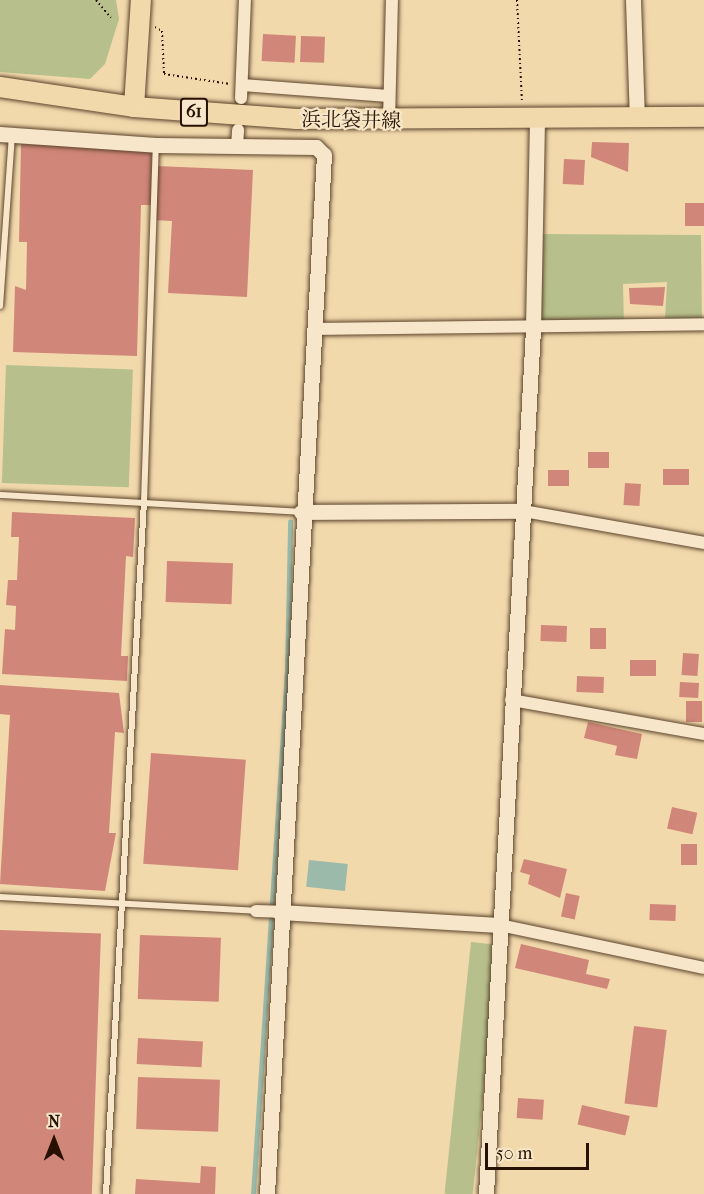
<!DOCTYPE html>
<meta charset="utf-8">
<style>
body{margin:0}
#map{position:relative;width:704px;height:1194px;overflow:hidden;background:#f2d9ac;font-family:"IM FELL French Canon","Noto Serif JP",serif}
div>[style]{position:absolute}
.green>*{inset:0;background:#b7c08c;transform-origin:0 0}
.water>*{inset:0;background:#9bbaa9;transform-origin:0 0}
.stream>*{height:4.5px;margin:-2.25px;padding:0 2.25px;transform-origin:2.25px;border-radius:2.25px;background:#9bbaa9}
.building>*{inset:0;background:#d08678;transform-origin:0 0}
.path>*{height:2px;margin-top:-1px;transform-origin:0;background:repeating-linear-gradient(90deg,#291100 0 1.5px,transparent 0 4.5px)}
.roads{filter:drop-shadow(0 0 2px #5b432b) drop-shadow(0 0 2px #5b432b)}
.service>*{height:6px;margin:-3px;padding:0 3px;transform-origin:3px;border-radius:3px;background:#f7e6c9}
.minor>*{height:12px;margin:-6px;padding:0 6px;transform-origin:6px;border-radius:6px;background:#f7e6c9}
.tertiary>*{height:15px;margin:-7.5px;padding:0 7.5px;transform-origin:7.5px;border-radius:7.5px;background:#f7e6c9}
.primary>*{height:20px;margin:-10px;padding:0 10px;transform-origin:10px;border-radius:10px;background:#f2d9ac}
span{translate:-50% -50%;white-space:nowrap;text-align:center;line-height:1.15;-webkit-text-stroke:4.5px #f7e6c9;paint-order:stroke}
.shield-label span{padding:2px 4px;background:#f7e6c9;border:2px solid;border-radius:4px;-webkit-text-stroke-width:0}
.shield-label{font-size:18px;color:#291100;font-weight:700}
.street-label{font-size:20px;color:#291100}
.north{position:absolute;left:24px;top:1110px;width:60px;height:60px;-webkit-text-stroke:4px #f7e6c9;paint-order:stroke;rotate:0deg;font-size:16px;font-weight:700;line-height:24px;text-align:center;color:#291100}
.north::after{content:'';display:block;margin:auto;width:21px;height:27px;background:#291100;clip-path:polygon(50% 0,100% 100%,50% 72%,0 100%)}
.scale{position:absolute;left:485px;top:1143px;width:104px;height:27px;box-sizing:border-box;border:3px solid #291100;border-top:0;padding-left:8px;font-size:18px;line-height:21px;white-space:nowrap;color:#291100;-webkit-text-stroke:4px #f7e6c9;paint-order:stroke}
</style>
<div id="map">
<div class="green">
<i style="clip-path:polygon(0 0,116px 0,119px 19px,105px 64px,90px 79px,0 72px)"></i>
<i style="clip-path:polygon(542px 234px,701px 235px,702px 324px,665px 320px,667px 282px,623px 284px,624px 326px,540px 328px)"></i>
<i style="left:6px;top:365px;width:127px;height:118px;rotate:2deg"></i>
<i style="left:471px;top:942px;width:28px;height:253px;rotate:6deg"></i>
</div>
<div class="water">
<i style="left:309px;top:860px;width:39px;height:27px;rotate:6deg"></i>
</div>
<div class="stream">
<i style="left:253px;top:1194px;width:524px;rotate:-86.28deg"></i>
<i style="left:287px;top:671px;width:149px;rotate:-88.8deg"></i>
</div>
<div class="building">
<i style="left:263px;top:34px;width:33px;height:27px;rotate:3deg"></i>
<i style="left:301px;top:36px;width:24px;height:26px;rotate:2deg"></i>
<i style="clip-path:polygon(592px 142px,629px 143px,628px 172px,591px 157px)"></i>
<i style="clip-path:polygon(21px 144px,152px 148px,151px 205px,141px 205px,137px 356px,13px 352px,15px 286px,26px 290px,27px 242px,19px 242px)"></i>
<i style="left:564px;top:159px;width:21px;height:25px;rotate:3deg"></i>
<i style="clip-path:polygon(156px 166px,253px 170px,247px 297px,168px 293px,172px 221px,153px 220px)"></i>
<i style="left:685px;top:203px;width:19px;height:23px"></i>
<i style="clip-path:polygon(665px 287px,663px 306px,630px 304px,629px 288px)"></i>
<i style="left:588px;top:452px;width:21px;height:16px"></i>
<i style="left:663px;top:469px;width:26px;height:16px"></i>
<i style="left:548px;top:470px;width:21px;height:16px"></i>
<i style="left:625px;top:483px;width:16px;height:22px;rotate:4deg"></i>
<i style="clip-path:polygon(12px 512px,135px 518px,133px 557px,126px 556px,121px 656px,128px 656px,127px 681px,2px 674px,5px 629px,15px 630px,16px 606px,6px 605px,8px 580px,17px 580px,19px 537px,11px 537px)"></i>
<i style="left:167px;top:561px;width:66px;height:41px;rotate:2deg"></i>
<i style="left:541px;top:625px;width:26px;height:16px;rotate:2deg"></i>
<i style="left:590px;top:628px;width:16px;height:21px"></i>
<i style="left:683px;top:653px;width:16px;height:22px;rotate:4deg"></i>
<i style="left:630px;top:660px;width:26px;height:16px"></i>
<i style="left:577px;top:676px;width:27px;height:16px;rotate:2deg"></i>
<i style="left:680px;top:682px;width:19px;height:15px;rotate:3deg"></i>
<i style="clip-path:polygon(0 685px,119px 693px,124px 733px,115px 732px,109px 833px,116px 833px,105px 891px,0 884px,10px 715px,0 714px)"></i>
<i style="left:686px;top:701px;width:16px;height:21px"></i>
<i style="clip-path:polygon(588px 722px,642px 734px,637px 759px,615px 755px,617px 746px,584px 738px)"></i>
<i style="left:151px;top:753px;width:95px;height:111px;rotate:4deg"></i>
<i style="left:672px;top:807px;width:26px;height:22px;rotate:13deg"></i>
<i style="left:681px;top:844px;width:16px;height:21px"></i>
<i style="clip-path:polygon(524px 859px,567px 869px,560px 898px,528px 884px,530px 875px,520px 872px)"></i>
<i style="left:566px;top:893px;width:14px;height:24px;rotate:12deg"></i>
<i style="left:650px;top:904px;width:26px;height:16px;rotate:2deg"></i>
<i style="left:0;top:930px;width:101px;height:264px;rotate:2deg"></i>
<i style="left:140px;top:935px;width:81px;height:64px;rotate:2deg"></i>
<i style="clip-path:polygon(521px 944px,589px 960px,586px 974px,610px 979px,607px 989px,515px 968px)"></i>
<i style="left:634px;top:1026px;width:33px;height:78px;rotate:7deg"></i>
<i style="left:138px;top:1038px;width:65px;height:26px;rotate:3deg"></i>
<i style="left:138px;top:1077px;width:82px;height:52px;rotate:2deg"></i>
<i style="left:518px;top:1098px;width:26px;height:20px;rotate:4deg"></i>
<i style="left:582px;top:1105px;width:49px;height:20px;rotate:13deg"></i>
<i style="clip-path:polygon(201px 1166px,216px 1167px,215px 1194px,135px 1194px,136px 1179px,200px 1183px)"></i>
</div>
<div class="path">
<i style="left:96px;top:0;width:23px;rotate:50deg"></i>
<i style="left:517px;top:0;width:102px;rotate:87.2deg"></i>
<i style="left:155px;top:27px;width:8px;rotate:30deg"></i>
<i style="left:162px;top:31px;width:43px;rotate:87.3deg"></i>
<i style="left:164px;top:74px;width:67px;rotate:8.6deg"></i>
</div>
<div class="roads">
<div class="service">
<i style="left:0;top:306px;width:171px;rotate:-86deg"></i>
<i style="left:0;top:495px;width:301px;rotate:3.2deg"></i>
<i style="left:0;top:897px;width:256px;rotate:3.1deg"></i>
<i style="left:106px;top:1194px;width:693px;rotate:-86.86deg"></i>
<i style="left:144px;top:502px;width:356px;rotate:-88.1deg"></i>
</div>
<div class="minor">
<i style="left:242px;top:85px;width:147px;rotate:4.3deg"></i>
<i style="left:241px;top:98px;width:98px;rotate:-87.7deg"></i>
<i style="left:389px;top:121px;width:121px;rotate:-88.6deg"></i>
<i style="left:237px;top:146px;width:16px;rotate:-86deg"></i>
<i style="left:317px;top:329px;width:387px;rotate:-0.7deg"></i>
<i style="left:523px;top:511px;width:184px;rotate:10deg"></i>
<i style="left:511px;top:700px;width:196px;rotate:10deg"></i>
<i style="left:256px;top:911px;width:23px;rotate:2deg"></i>
<i style="left:500px;top:925px;width:208px;rotate:11.9deg"></i>
</div>
<div class="tertiary">
<i style="left:633px;top:0;width:119px;rotate:88.1deg"></i>
<i style="left:0;top:134px;width:156px;rotate:4deg"></i>
<i style="left:156px;top:145px;width:160px;rotate:0.7deg"></i>
<i style="left:316px;top:147px;width:11px;rotate:45deg"></i>
<i style="left:324px;top:155px;width:1041px;rotate:93.14deg"></i>
<i style="left:301px;top:512px;width:222px;rotate:-0.3deg"></i>
<i style="left:279px;top:912px;width:221px;rotate:3.4deg"></i>
<i style="left:486px;top:1194px;width:867px;rotate:-86.89deg"></i>
<i style="left:533px;top:328px;width:208px;rotate:-88.9deg"></i>
</div>
<div class="primary">
<i style="left:0;top:87px;width:135px;rotate:8.5deg"></i>
<i style="left:134px;top:107px;width:163px;rotate:4.2deg"></i>
<i style="left:297px;top:119px;width:407px;rotate:-0.3deg"></i>
<i style="left:134px;top:107px;width:107px;rotate:-86.3deg"></i>
</div>
</div>
<div class="shield-label">
<span style="left:194px;top:112px">61</span>
</div>
<div class="street-label">
<span style="left:351px;top:120px;rotate:1deg">浜北袋井線</span>
</div>
<div class="north">N</div>
<div class="scale">50 m</div>
</div>
